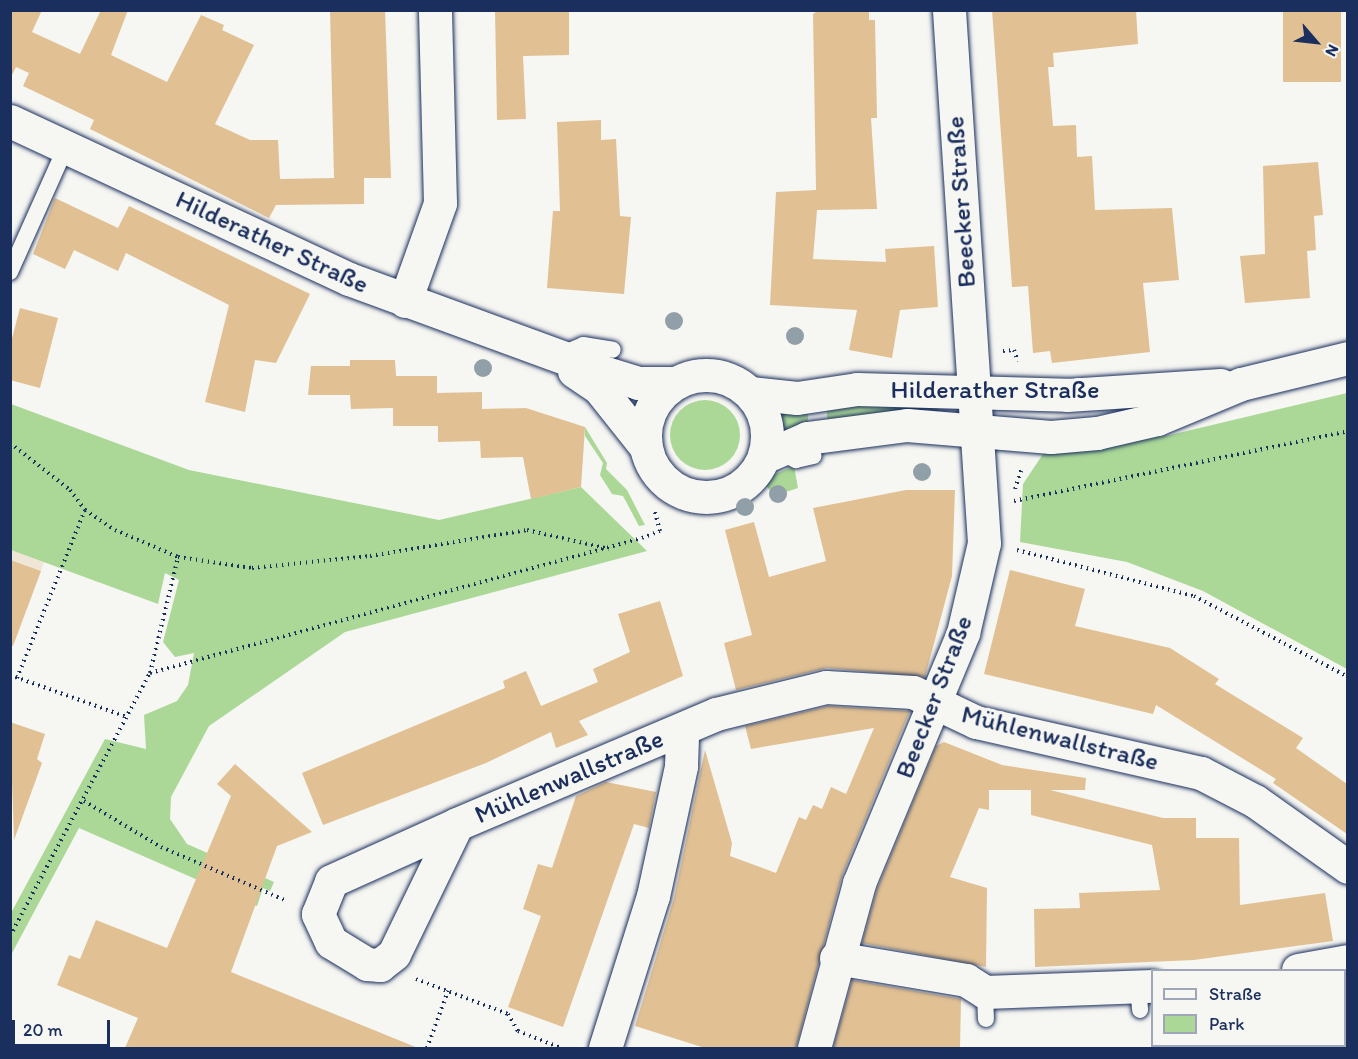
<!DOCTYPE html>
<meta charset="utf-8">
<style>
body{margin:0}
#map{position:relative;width:1358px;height:1059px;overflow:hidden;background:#f6f6f2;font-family:Itim,sans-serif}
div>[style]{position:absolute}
.built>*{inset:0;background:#f0e6d6}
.green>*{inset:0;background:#abd897}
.round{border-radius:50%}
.building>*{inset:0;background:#e1c194;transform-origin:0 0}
.path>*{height:4px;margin-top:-2px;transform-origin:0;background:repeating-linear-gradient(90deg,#1b2f5e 0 1.5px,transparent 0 6px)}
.roads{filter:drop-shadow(0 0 2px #1b2f5e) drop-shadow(0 0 2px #1b2f5e)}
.lane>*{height:16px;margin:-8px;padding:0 8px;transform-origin:8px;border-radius:8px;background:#f6f6f2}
.street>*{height:33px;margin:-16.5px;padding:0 16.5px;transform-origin:16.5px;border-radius:16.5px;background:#f6f6f2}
.secondary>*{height:33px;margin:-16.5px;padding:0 16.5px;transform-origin:16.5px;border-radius:16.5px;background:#f6f6f2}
.secondary>.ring{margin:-16.5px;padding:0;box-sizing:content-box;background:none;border:33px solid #f6f6f2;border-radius:50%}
.trees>*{width:18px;height:18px;margin:-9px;border-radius:50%;background:#91a0a8}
span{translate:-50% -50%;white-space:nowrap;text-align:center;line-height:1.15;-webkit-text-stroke:6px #f6f6f2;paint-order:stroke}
.street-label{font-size:26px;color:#1b2f5e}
.frame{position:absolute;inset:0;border:12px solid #1b2f5e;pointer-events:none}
.legend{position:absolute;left:1151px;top:969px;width:195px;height:78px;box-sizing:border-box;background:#f6f6f2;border:2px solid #9ea6b7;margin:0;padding:8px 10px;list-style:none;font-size:18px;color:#1b2f5e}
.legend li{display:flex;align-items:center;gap:12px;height:30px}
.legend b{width:30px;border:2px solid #9ea6b7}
.north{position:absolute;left:1286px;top:12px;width:60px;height:60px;-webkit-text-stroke:4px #f6f6f2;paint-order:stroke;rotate:118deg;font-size:16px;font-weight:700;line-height:24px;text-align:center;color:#1b2f5e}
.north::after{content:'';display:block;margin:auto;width:21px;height:27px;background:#1b2f5e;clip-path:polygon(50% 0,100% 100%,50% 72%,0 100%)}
.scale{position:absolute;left:12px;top:1020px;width:98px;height:27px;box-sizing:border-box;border:3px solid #1b2f5e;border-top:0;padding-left:8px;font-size:18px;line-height:21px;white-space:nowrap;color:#1b2f5e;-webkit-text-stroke:4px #f6f6f2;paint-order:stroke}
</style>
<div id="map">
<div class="built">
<i style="clip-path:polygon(11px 550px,44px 562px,27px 609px,11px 604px)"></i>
</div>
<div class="green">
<i style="clip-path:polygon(1347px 393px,1347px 669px,1203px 591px,1127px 562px,1020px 542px,1023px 484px,1043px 454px,1170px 435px)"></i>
<i class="round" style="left:670px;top:400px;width:70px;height:70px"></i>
<i style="clip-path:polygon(938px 401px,939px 418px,827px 426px,827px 403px)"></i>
<i style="clip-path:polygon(11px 404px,189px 470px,439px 520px,581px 487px,647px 551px,345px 632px,209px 726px,171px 797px,170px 819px,187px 844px,274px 882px,270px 891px,263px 888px,257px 906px,79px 828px,11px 955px,11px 913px,105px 739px,146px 749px,144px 715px,177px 701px,188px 685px,194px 653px,175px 657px,163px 642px,179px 580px,165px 573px,158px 604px,11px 550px)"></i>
<i style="clip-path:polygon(809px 406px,807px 429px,778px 435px,774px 409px)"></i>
<i style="clip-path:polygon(585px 427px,607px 463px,606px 469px,627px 490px,645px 525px,639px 526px,623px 496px,612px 494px,600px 475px,603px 463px,585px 436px)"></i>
<i style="clip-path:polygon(794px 466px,798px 488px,774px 496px,762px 480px)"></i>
</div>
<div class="building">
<i style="clip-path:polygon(10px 10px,42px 10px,32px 32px,80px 54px,101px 10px,128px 10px,111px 55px,167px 82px,201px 15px,224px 25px,222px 30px,254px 45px,215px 124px,250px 140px,278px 140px,280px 179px,334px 178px,330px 10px,385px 10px,391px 178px,364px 178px,364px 204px,276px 205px,269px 218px,90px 129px,94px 120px,23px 86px,29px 73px,16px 67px,10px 79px)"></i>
<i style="clip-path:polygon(495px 10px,569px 10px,569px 55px,523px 56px,526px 119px,497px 120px)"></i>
<i style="clip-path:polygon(819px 10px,869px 10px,869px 20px,875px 20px,877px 118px,871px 118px,877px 209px,817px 210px,813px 259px,886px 262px,885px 249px,934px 246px,938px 307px,900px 310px,892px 358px,849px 350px,857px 310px,770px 305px,776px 192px,816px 190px,813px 14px)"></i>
<i style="clip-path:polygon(992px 10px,1136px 10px,1138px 44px,1053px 53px,1054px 67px,1048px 67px,1053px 126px,1076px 125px,1077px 157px,1092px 156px,1095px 210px,1172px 208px,1179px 280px,1143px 283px,1150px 352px,1052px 363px,1050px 351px,1033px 353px,1028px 286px,1012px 287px)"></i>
<i style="left:1283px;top:10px;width:58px;height:72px"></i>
<i style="clip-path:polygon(601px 120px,601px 140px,616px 139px,620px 216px,631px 217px,624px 294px,547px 288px,553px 211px,560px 211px,557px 122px)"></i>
<i style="clip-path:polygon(1318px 162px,1323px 215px,1314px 216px,1316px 250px,1307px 251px,1310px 298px,1245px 303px,1240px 256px,1265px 254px,1263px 166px)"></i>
<i style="clip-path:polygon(55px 198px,118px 228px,129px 206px,310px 294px,276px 363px,255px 360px,245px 412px,205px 402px,229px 305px,126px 253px,118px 271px,74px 250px,65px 269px,33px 254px)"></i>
<i style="clip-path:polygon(20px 308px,58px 318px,40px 388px,10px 380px,10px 346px)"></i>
<i style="clip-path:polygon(350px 360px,395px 360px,396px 376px,437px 376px,437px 393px,482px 392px,482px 409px,526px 408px,585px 427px,581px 487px,531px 499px,523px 457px,481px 458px,480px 441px,438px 442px,438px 426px,393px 426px,393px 408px,351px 409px,350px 395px,308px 395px,311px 366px,350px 366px)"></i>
<i style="clip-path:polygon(906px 490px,955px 490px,952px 576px,925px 677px,827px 668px,736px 690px,724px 643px,752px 635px,725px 530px,754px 522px,769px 577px,826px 561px,813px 508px)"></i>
<i style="clip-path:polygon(10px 560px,41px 571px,13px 646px,10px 645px)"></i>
<i style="clip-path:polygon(1010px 570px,1085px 589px,1075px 626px,1170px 648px,1219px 679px,1215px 684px,1303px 738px,1296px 748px,1347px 784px,1347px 834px,1273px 783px,1276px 779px,1156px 705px,1153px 714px,984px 674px)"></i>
<i style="clip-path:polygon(660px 601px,683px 676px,579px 721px,588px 735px,556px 748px,551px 732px,486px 763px,323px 825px,302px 773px,505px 688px,503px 681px,526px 671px,541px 706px,598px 682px,593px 669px,630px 652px,618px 614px)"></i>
<i style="clip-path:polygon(828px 706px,910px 711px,842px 876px,796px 1048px,705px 1048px,635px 1026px,674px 898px,705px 750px,732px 843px,730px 856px,776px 873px,799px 817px,806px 820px,813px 805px,822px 809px,831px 787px,846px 794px,874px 728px,751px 749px,745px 726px)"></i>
<i style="clip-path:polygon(10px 722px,45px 734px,37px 759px,42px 763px,14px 840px)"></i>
<i style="clip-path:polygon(944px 742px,1002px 765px,1086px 778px,1085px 790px,1050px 790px,1163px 818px,1196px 818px,1196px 838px,1239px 838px,1240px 905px,1325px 893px,1333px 941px,1194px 960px,1035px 967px,1034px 909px,1080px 908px,1079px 893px,1160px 890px,1152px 845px,1031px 815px,1031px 790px,989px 790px,989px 810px,979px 808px,950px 877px,987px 888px,986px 967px,862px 943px,877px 889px,936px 746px)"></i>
<i style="clip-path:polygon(235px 764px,312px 832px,277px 846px,231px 972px,418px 1048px,125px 1048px,138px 1018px,57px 985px,69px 955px,80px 959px,96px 920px,167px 948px,231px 796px,217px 784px)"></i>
<i style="clip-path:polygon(606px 782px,656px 792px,649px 828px,634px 824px,563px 1027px,508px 1007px,541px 916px,523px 909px,538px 864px,552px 868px,576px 796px)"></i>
<i style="clip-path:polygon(852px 980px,961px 999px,960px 1048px,833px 1048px)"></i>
</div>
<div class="path">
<i style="left:1003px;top:351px;width:11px;rotate:-5deg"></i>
<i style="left:1014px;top:350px;width:12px;rotate:70deg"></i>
<i style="left:10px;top:443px;width:76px;rotate:38.1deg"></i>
<i style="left:70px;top:490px;width:25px;rotate:53deg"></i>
<i style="left:85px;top:510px;width:36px;rotate:34deg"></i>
<i style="left:115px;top:530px;width:69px;rotate:23.2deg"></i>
<i style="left:178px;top:557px;width:75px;rotate:8.5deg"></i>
<i style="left:252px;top:568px;width:119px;rotate:-5.8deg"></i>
<i style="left:370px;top:556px;width:159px;rotate:-9.4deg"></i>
<i style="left:527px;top:530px;width:84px;rotate:13deg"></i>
<i style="left:1015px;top:489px;width:23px;rotate:-72deg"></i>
<i style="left:1014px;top:501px;width:341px;rotate:-11.8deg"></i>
<i style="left:1017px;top:550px;width:183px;rotate:14.6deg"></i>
<i style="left:1194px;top:596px;width:174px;rotate:27.7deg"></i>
<i style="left:150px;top:673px;width:510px;rotate:-15.34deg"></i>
<i style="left:642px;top:538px;width:19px;rotate:-21deg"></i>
<i style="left:660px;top:531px;width:20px;rotate:-105deg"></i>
<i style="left:10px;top:675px;width:124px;rotate:19.7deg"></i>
<i style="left:17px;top:678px;width:181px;rotate:-68deg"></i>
<i style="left:84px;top:801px;width:90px;rotate:30.9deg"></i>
<i style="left:161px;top:847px;width:137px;rotate:23.2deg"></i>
<i style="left:10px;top:936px;width:298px;rotate:-62deg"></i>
<i style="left:150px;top:673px;width:119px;rotate:-76.4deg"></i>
<i style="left:416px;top:979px;width:98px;rotate:20.8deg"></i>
<i style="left:508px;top:1014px;width:20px;rotate:60deg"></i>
<i style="left:518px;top:1031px;width:46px;rotate:21.6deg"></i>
<i style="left:427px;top:1048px;width:61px;rotate:-69.8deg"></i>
</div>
<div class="roads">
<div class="lane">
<i style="left:10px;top:272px;width:137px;rotate:-65.9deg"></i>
<i style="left:562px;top:354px;width:23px;rotate:-23deg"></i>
<i style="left:583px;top:345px;width:30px;rotate:9deg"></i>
<i style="left:780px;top:452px;width:18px;rotate:27deg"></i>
<i style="left:796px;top:460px;width:18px;rotate:-13deg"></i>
<i style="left:1138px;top:986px;width:24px;rotate:85deg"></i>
<i style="left:985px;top:992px;width:27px;rotate:88deg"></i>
</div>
<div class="street">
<i style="left:405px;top:301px;width:104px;rotate:-70.3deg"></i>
<i style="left:440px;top:203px;width:193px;rotate:-91.5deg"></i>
<i style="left:457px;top:824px;width:144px;rotate:115.9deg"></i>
<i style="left:394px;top:954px;width:18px;rotate:142deg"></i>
<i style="left:380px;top:965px;width:13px;rotate:-176deg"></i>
<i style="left:367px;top:964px;width:42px;rotate:-148.6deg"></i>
<i style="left:331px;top:942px;width:31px;rotate:-115deg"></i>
<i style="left:318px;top:914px;width:35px;rotate:-68deg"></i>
<i style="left:331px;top:881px;width:138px;rotate:-24.3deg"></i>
<i style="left:457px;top:824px;width:281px;rotate:-23deg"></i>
<i style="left:716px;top:714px;width:113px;rotate:-13.8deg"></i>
<i style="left:826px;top:687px;width:87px;rotate:3.3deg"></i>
<i style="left:913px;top:692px;width:70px;rotate:25.5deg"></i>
<i style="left:976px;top:722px;width:231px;rotate:12.8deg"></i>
<i style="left:1201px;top:773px;width:61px;rotate:27.4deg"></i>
<i style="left:1255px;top:801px;width:114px;rotate:35.4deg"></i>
<i style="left:836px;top:958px;width:132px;rotate:9.6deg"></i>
<i style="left:966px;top:980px;width:22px;rotate:32deg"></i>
<i style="left:985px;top:992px;width:167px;rotate:-2.1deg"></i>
<i style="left:1298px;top:970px;width:51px;rotate:-10.2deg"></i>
<i style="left:1178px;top:1046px;width:2px;rotate:90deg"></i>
<i style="left:605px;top:1048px;width:159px;rotate:-72.5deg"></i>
<i style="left:653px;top:896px;width:133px;rotate:-77.8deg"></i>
<i style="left:681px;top:766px;width:36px;rotate:-88deg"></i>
<i style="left:814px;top:1048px;width:171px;rotate:-74.7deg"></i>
<i style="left:859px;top:883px;width:271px;rotate:-67.4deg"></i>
<i style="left:963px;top:633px;width:92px;rotate:-76.9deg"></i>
<i style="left:984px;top:543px;width:534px;rotate:-93.76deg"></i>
</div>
<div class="secondary">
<i style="left:10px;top:121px;width:374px;rotate:25deg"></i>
<i style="left:349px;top:279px;width:274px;rotate:20.1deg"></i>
<i style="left:606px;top:373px;width:34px;rotate:17deg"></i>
<i style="left:638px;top:383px;width:37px"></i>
<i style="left:574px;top:371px;width:30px;rotate:34deg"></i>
<i style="left:599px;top:388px;width:75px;rotate:51.5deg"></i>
<i class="ring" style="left:645px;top:375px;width:89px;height:89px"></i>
<i style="left:750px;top:393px;width:47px;rotate:6.1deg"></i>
<i style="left:797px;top:398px;width:61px;rotate:-8.5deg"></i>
<i style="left:857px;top:389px;width:210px;rotate:1.6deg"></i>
<i style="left:1067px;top:395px;width:154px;rotate:-3.7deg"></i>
<i style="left:764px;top:457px;width:47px;rotate:-23.8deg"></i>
<i style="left:807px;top:438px;width:101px;rotate:-7.4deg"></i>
<i style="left:907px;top:425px;width:144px;rotate:4.8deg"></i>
<i style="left:1051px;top:437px;width:46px;rotate:-5deg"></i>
<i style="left:1097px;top:433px;width:62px;rotate:-13.1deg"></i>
<i style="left:1157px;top:419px;width:91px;rotate:-22.6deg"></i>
<i style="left:1241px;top:384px;width:110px;rotate:-13.7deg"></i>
</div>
</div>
<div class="trees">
<i style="left:674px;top:321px"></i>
<i style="left:795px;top:336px"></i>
<i style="left:483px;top:368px"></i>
<i style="left:922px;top:472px"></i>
<i style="left:778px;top:494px"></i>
<i style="left:745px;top:507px"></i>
</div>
<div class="street-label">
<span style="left:961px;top:202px;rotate:-94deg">Beecker Straße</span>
<span style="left:272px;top:242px;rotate:25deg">Hilderather Straße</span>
<span style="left:995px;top:390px">Hilderather Straße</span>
<span style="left:934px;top:697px;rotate:-69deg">Beecker Straße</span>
<span style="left:1060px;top:738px;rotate:14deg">Mühlenwallstraße</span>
<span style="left:569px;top:777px;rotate:-23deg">Mühlenwallstraße</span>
</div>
<div class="frame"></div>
<ul class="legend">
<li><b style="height:8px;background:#f6f6f2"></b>Straße</li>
<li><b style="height:16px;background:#abd897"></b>Park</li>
</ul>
<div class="north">N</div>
<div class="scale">20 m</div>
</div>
